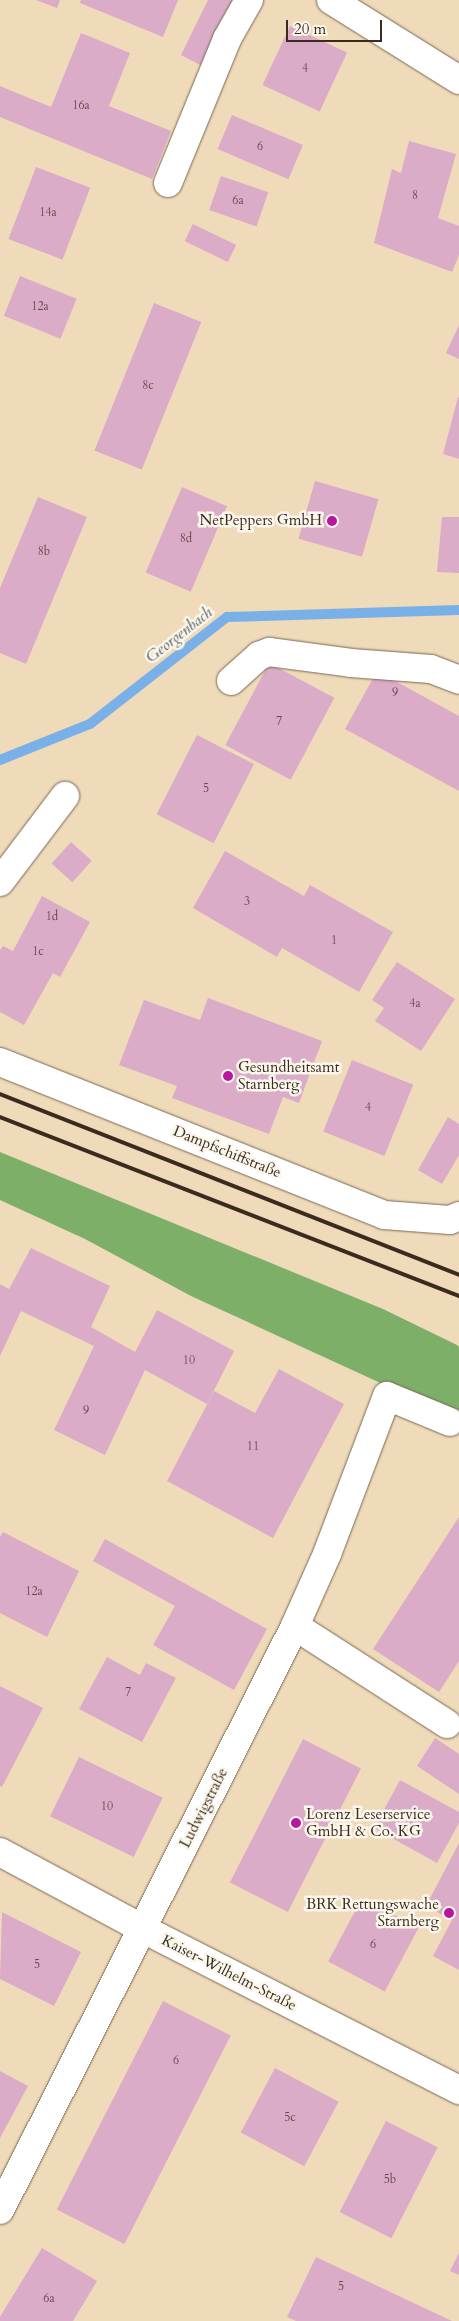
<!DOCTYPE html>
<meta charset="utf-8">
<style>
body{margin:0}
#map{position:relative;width:459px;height:2321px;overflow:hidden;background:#efdbb9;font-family:Cardo,serif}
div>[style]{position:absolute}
.forest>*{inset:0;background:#7eaf69}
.stream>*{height:10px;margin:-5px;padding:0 5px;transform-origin:5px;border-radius:5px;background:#7ab0e8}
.building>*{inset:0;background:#daacc7;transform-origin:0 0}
.roads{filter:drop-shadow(0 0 1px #7a6854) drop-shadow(0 0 1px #7a6854)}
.minor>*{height:28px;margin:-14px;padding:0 14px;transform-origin:14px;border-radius:14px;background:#fff}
.rail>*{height:4px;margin:-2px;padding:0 2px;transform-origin:2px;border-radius:2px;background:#3b2a1e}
.dots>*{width:14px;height:14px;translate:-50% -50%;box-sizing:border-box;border:2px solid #fbf7ec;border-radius:50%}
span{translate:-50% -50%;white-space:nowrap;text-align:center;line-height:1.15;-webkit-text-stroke:5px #fbf7ec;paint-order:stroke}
.number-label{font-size:12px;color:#634a48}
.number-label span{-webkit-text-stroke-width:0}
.poi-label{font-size:15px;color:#3b2a1e}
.right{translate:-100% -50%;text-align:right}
.left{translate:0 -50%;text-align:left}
.street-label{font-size:15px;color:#3b2a1e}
.water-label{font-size:16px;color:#515965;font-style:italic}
.scale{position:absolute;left:286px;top:20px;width:96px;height:22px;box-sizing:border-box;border:2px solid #3b2a1e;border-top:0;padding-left:6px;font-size:15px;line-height:18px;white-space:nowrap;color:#3b2a1e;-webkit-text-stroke:4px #fbf7ec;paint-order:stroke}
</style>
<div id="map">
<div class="forest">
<i style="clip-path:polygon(0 1152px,383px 1309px,457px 1345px,459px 1347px,459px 1419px,191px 1296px,85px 1239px,0 1200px)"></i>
</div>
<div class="stream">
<i style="left:0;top:760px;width:97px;rotate:-21.8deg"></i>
<i style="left:90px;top:724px;width:174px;rotate:-38deg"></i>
<i style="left:227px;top:617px;width:232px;rotate:-1.7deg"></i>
</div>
<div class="building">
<i style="clip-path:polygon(36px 0,60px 0,57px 8px)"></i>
<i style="clip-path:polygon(81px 0,178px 0,163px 37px,80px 3px)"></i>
<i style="clip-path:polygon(208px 0,237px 0,204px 67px,181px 55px)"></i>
<i style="left:290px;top:26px;width:63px;height:65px;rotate:25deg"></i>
<i style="clip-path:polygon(81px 33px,130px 53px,109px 106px,171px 131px,152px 179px,0 117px,0 86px,51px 107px)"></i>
<i style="left:232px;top:115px;width:77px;height:37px;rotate:23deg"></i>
<i style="clip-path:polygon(409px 141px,456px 154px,438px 218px,459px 226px,459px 255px,452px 272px,374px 243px,392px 169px,401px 173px)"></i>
<i style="left:36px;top:167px;width:58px;height:77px;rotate:21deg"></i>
<i style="left:221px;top:176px;width:50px;height:36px;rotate:19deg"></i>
<i style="left:193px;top:224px;width:48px;height:19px;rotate:26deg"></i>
<i style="left:20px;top:276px;width:61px;height:43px;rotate:22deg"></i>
<i style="left:154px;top:303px;width:51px;height:159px;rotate:22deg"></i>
<i style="clip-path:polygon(459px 325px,459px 359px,446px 353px)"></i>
<i style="clip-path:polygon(458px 397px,459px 397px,459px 459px,443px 454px)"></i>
<i style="left:315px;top:481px;width:66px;height:60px;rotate:16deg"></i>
<i style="left:182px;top:487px;width:49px;height:93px;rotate:23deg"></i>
<i style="clip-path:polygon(38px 497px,87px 517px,26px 664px,0 653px,0 588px)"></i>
<i style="clip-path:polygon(442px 517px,459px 517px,459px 573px,437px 572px)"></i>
<i style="left:269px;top:663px;width:74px;height:93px;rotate:28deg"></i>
<i style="clip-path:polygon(377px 671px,459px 716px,459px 791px,345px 729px)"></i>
<i style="left:197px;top:735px;width:64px;height:89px;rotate:27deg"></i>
<i style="left:71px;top:842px;width:28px;height:29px;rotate:42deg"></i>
<i style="clip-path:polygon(225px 851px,304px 896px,310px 885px,393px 932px,359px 992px,282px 948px,277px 957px,193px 908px)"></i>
<i style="clip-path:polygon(42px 896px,90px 922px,60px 977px,53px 973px,24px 1025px,0 1012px,0 950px,3px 946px,13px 951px)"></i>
<i style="clip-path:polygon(397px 962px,455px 999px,421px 1051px,375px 1021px,384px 1008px,372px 1000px)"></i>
<i style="clip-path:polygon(208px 998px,322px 1041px,299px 1103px,283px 1097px,269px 1134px,172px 1098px,177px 1086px,119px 1065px,144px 1000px,200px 1020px)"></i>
<i style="left:352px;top:1060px;width:66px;height:77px;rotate:22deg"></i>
<i style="clip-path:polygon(448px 1117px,459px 1124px,459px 1155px,442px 1184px,418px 1170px)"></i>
<i style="clip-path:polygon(31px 1248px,110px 1286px,91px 1327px,135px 1352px,157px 1310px,234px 1351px,207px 1404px,145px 1370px,105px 1455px,54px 1430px,94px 1346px,21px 1311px,0 1356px,0 1284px,9px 1289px)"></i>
<i style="clip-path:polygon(279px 1369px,344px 1404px,273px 1538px,167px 1481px,214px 1391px,255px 1413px)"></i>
<i style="clip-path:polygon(459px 1517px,459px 1661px,439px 1692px,373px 1649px)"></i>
<i style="clip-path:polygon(3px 1532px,79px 1571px,47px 1637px,0 1613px,0 1537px)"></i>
<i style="clip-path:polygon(105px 1539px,267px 1629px,234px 1690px,153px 1645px,175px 1606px,93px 1561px)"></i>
<i style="clip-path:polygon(107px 1657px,140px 1675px,146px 1663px,176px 1678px,142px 1742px,79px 1709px)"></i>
<i style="clip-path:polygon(0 1686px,43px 1708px,2px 1787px,0 1786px)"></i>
<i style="clip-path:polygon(435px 1738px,459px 1754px,459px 1794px,417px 1766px)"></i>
<i style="left:303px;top:1739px;width:65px;height:161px;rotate:27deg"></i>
<i style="left:79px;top:1757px;width:93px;height:66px;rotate:26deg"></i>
<i style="clip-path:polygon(400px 1780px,459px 1812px,459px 1823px,437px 1863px,374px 1828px)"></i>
<i style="clip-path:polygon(459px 1843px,459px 1970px,433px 1956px,452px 1920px,426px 1906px)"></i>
<i style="left:362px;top:1898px;width:64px;height:72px;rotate:28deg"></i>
<i style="clip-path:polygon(2px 1912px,81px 1952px,54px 2006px,0 1979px)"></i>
<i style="left:163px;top:2001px;width:76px;height:234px;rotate:27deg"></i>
<i style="left:275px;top:2068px;width:72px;height:73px;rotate:28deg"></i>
<i style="clip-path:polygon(0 2071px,28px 2086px,0 2138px)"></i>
<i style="left:386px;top:2121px;width:58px;height:102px;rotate:27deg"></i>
<i style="clip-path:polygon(42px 2248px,97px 2281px,73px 2321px,0 2321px,0 2317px)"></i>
<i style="clip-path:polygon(459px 2253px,459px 2275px,450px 2271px)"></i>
<i style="clip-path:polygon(316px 2257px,452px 2321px,296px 2321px,287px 2317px)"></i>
</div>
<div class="roads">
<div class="minor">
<i style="left:331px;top:0;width:151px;rotate:32deg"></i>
<i style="left:168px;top:183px;width:156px;rotate:-67.7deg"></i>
<i style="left:227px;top:39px;width:45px;rotate:-60.6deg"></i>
<i style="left:231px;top:681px;width:38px;rotate:-42deg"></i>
<i style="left:259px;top:656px;width:11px;rotate:-22deg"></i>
<i style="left:269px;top:652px;width:83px;rotate:7.6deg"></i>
<i style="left:351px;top:663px;width:80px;rotate:4.3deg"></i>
<i style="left:431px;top:669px;width:30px;rotate:21deg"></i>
<i style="left:0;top:882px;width:108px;rotate:-52.9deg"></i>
<i style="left:0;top:1062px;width:413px;rotate:21.7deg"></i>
<i style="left:384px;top:1215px;width:66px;rotate:4.3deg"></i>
<i style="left:450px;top:1220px;width:10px;rotate:-24deg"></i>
<i style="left:295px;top:1626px;width:181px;rotate:32.8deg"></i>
<i style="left:0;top:1852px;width:162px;rotate:28.3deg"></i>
<i style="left:143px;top:1929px;width:355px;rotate:27deg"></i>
<i style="left:0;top:2210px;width:654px;rotate:-63.2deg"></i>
<i style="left:295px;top:1626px;width:79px;rotate:-66deg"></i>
<i style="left:327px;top:1554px;width:169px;rotate:-69.2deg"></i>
<i style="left:387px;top:1396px;width:68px;rotate:22.4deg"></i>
</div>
</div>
<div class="rail">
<i style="left:0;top:1094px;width:493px;rotate:21.5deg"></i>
<i style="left:0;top:1117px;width:493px;rotate:21.3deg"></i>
</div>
<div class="dots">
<i style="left:332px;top:521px;background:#b5179e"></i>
<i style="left:228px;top:1076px;background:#b5179e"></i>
<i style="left:296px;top:1823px;background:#b5179e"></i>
<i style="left:449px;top:1913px;background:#b5179e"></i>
</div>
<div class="number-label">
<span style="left:305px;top:69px">4</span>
<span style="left:81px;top:106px">16a</span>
<span style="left:260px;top:147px">6</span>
<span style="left:415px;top:196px">8</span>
<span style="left:238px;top:201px">6a</span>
<span style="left:48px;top:213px">14a</span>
<span style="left:40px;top:307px">12a</span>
<span style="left:148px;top:386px">8c</span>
<span style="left:186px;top:539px">8d</span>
<span style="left:44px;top:552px">8b</span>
<span style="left:395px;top:693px">9</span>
<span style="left:279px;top:722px">7</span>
<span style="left:206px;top:789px">5</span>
<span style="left:247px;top:902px">3</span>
<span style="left:52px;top:917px">1d</span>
<span style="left:334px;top:941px">1</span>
<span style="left:38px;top:952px">1c</span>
<span style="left:415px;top:1004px">4a</span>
<span style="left:368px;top:1108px">4</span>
<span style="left:189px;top:1361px">10</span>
<span style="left:86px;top:1411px">9</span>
<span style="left:253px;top:1447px">11</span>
<span style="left:34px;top:1592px">12a</span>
<span style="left:128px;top:1693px">7</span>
<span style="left:107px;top:1807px">10</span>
<span style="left:373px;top:1945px">6</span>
<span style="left:37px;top:1965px">5</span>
<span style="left:176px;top:2061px">6</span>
<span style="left:290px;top:2118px">5c</span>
<span style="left:390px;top:2180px">5b</span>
<span style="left:341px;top:2287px">5</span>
<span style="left:49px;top:2299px">6a</span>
</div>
<div class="poi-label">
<span class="right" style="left:322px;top:521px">NetPeppers GmbH</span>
<span class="left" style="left:238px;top:1076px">Gesundheitsamt<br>Starnberg</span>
<span class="left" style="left:306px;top:1823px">Lorenz Leserservice<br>GmbH &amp; Co. KG</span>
<span class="right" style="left:439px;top:1913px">BRK Rettungswache<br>Starnberg</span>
</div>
<div class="street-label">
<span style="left:227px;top:1152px;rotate:22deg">Dampfschiffstraße</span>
<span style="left:204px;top:1808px;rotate:-63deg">Ludwigstraße</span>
<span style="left:229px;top:1973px;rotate:27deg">Kaiser-Wilhelm-Straße</span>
</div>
<div class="water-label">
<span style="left:179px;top:635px;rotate:-38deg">Georgenbach</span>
</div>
<div class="scale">20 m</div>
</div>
